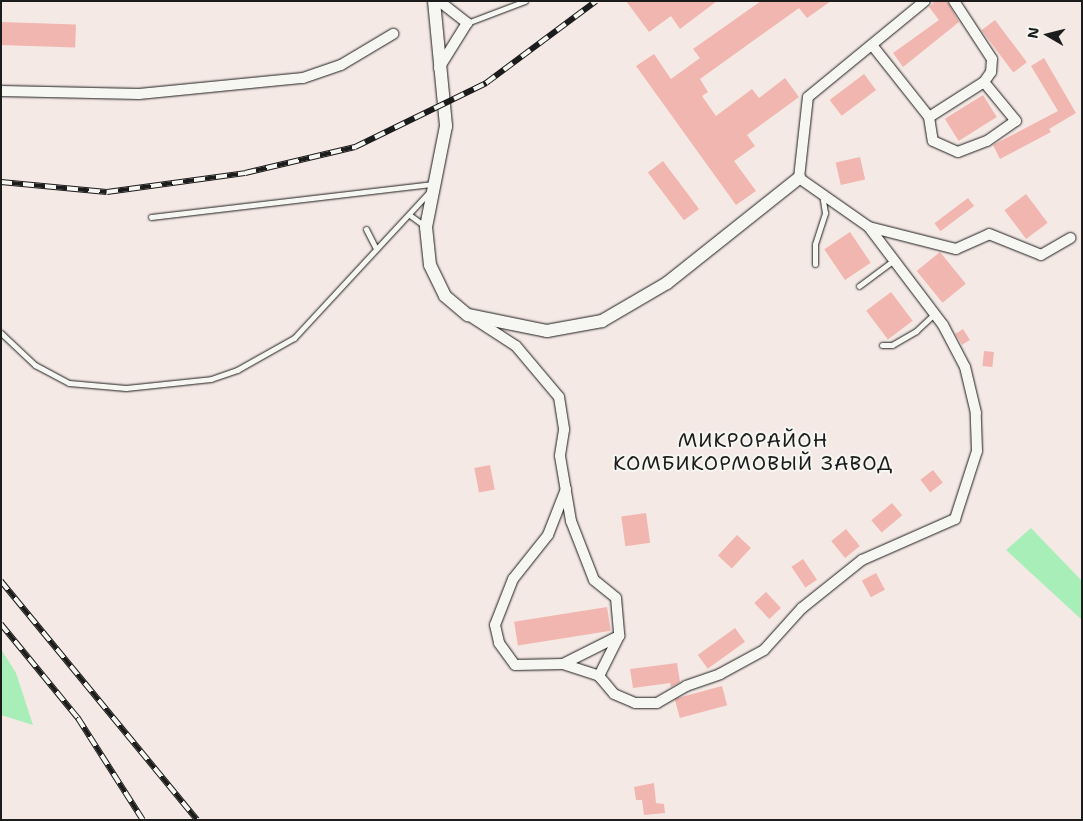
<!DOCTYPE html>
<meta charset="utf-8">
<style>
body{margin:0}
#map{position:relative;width:1083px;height:821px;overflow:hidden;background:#f5e9e5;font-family:"Shantell Sans",sans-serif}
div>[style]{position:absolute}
.green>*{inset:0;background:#a8eeb9}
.building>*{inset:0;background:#f1b6af;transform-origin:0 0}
.roads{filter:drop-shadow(0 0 1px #1c1c1c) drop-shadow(0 0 1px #1c1c1c)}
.service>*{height:5px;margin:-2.5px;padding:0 2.5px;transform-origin:2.5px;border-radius:2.5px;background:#f6f6f2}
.minor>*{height:10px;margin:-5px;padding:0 5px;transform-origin:5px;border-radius:5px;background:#f6f6f2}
.tertiary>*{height:12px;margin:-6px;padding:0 6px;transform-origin:6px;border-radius:6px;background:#f6f6f2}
.rail>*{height:5.5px;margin-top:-2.75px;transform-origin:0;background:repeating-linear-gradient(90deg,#f6f6f2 0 11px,#1c1c1c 0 22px);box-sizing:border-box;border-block:1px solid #1c1c1c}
span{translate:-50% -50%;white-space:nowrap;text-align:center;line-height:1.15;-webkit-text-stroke:4px #f6f6f2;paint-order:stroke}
.neighbourhood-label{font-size:20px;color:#1c1c1c;letter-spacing:1px}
.frame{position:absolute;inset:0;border:2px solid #1c1c1c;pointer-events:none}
.north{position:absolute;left:1023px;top:10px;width:50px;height:50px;-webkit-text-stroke:4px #f6f6f2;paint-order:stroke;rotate:278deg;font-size:14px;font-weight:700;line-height:20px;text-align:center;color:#1c1c1c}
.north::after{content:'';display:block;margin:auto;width:18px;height:22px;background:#1c1c1c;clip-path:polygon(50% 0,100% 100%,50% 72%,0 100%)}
</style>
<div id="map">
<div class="green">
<i style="clip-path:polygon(1031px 528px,1082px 581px,1082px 620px,1006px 550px)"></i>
<i style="clip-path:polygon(1px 649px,16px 673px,33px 725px,1px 715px)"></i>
</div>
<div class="building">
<i style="clip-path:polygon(626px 1px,717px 1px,680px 29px,671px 16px,649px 32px)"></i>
<i style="clip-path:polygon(761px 1px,831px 1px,807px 18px,799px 8px,700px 79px,708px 92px,702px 96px,716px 116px,752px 89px,759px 98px,785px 78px,799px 97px,747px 135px,755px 146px,734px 161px,756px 191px,736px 205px,636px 66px,654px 54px,671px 79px,700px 58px,693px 49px)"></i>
<i style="clip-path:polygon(935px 1px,947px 1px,959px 22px,903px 67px,893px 53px,939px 20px,929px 7px)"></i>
<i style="left:995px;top:20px;width:53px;height:17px;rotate:53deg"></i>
<i style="left:1px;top:22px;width:75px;height:23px;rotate:2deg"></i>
<i style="clip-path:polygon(1044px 58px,1076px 113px,1049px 129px,1051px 132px,1000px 159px,993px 145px,1058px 111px,1031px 66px)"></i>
<i style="left:864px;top:74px;width:20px;height:43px;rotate:53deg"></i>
<i style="left:983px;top:95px;width:26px;height:45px;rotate:58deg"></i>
<i style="left:860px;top:157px;width:23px;height:25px;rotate:77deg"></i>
<i style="left:663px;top:161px;width:60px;height:19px;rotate:53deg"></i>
<i style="left:1026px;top:194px;width:36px;height:27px;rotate:53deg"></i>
<i style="left:968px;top:198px;width:10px;height:42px;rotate:53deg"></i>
<i style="left:850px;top:232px;width:37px;height:31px;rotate:56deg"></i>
<i style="left:940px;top:252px;width:41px;height:30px;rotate:51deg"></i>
<i style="left:891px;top:292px;width:36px;height:31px;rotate:53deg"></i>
<i style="left:963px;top:329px;width:13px;height:9px;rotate:58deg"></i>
<i style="left:984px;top:351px;width:10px;height:15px;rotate:6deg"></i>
<i style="left:490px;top:465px;width:25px;height:16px;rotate:79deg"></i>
<i style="left:933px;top:470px;width:16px;height:16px;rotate:52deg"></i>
<i style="left:892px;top:503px;width:16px;height:27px;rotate:50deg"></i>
<i style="left:646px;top:513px;width:30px;height:25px;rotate:82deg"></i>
<i style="left:846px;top:529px;width:22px;height:19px;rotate:51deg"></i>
<i style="left:737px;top:535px;width:19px;height:28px;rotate:43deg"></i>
<i style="left:803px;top:559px;width:25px;height:14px;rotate:56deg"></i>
<i style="left:876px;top:573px;width:19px;height:16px;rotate:62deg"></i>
<i style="left:766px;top:592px;width:22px;height:16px;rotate:47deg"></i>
<i style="left:607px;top:607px;width:24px;height:94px;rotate:81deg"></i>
<i style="left:735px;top:628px;width:17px;height:46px;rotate:54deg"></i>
<i style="clip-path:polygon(677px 663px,680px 682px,671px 687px,670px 683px,633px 688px,630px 669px)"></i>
<i style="left:722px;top:686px;width:20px;height:49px;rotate:75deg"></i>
<i style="clip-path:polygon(654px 783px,656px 803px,664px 804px,665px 813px,644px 815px,642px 800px,636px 800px,634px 787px)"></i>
</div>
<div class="roads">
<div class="service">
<i style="left:467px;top:23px;width:62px;rotate:-20.8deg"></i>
<i style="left:411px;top:216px;width:17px;rotate:36deg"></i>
<i style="left:151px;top:217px;width:284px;rotate:-6.7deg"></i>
<i style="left:366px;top:229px;width:22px;rotate:63deg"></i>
<i style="left:815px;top:264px;width:20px;rotate:-90deg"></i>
<i style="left:815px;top:244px;width:33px;rotate:-72deg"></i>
<i style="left:825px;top:213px;width:18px;rotate:-99deg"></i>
<i style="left:859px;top:286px;width:44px;rotate:-36.6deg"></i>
<i style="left:1px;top:333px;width:47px;rotate:43.3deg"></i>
<i style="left:35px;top:365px;width:38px;rotate:28deg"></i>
<i style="left:69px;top:383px;width:57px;rotate:5deg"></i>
<i style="left:126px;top:388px;width:85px;rotate:-6deg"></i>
<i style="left:211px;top:379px;width:28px;rotate:-19deg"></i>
<i style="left:237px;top:370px;width:65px;rotate:-29.3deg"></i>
<i style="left:294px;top:338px;width:199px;rotate:-47.2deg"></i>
<i style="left:882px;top:345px;width:10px"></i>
<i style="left:892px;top:345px;width:28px;rotate:-30deg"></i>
<i style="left:916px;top:331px;width:25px;rotate:-43deg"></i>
</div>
<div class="minor">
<i style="left:439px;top:1px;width:36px;rotate:38deg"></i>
<i style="left:467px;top:23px;width:53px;rotate:121.9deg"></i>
<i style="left:954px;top:1px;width:69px;rotate:56.8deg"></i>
<i style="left:992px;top:59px;width:13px;rotate:94deg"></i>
<i style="left:991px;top:72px;width:12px;rotate:125deg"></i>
<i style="left:872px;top:45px;width:92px;rotate:51.6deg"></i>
<i style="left:929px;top:117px;width:24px;rotate:81deg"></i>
<i style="left:933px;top:141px;width:27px;rotate:24deg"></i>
<i style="left:958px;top:152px;width:31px;rotate:-21deg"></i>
<i style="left:987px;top:141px;width:35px;rotate:-35deg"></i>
<i style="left:1016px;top:121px;width:50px;rotate:-129.4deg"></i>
<i style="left:984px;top:82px;width:65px;rotate:147.5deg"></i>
<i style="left:1px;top:91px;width:138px;rotate:1.2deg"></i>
<i style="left:139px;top:94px;width:165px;rotate:-5.6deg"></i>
<i style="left:303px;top:78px;width:40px;rotate:-18.9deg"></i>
<i style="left:341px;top:65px;width:61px;rotate:-30.8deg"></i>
<i style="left:869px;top:227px;width:90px;rotate:14.2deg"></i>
<i style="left:956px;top:249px;width:36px;rotate:-24deg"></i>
<i style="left:989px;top:234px;width:56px;rotate:22deg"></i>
<i style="left:1041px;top:255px;width:34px;rotate:-30deg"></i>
<i style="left:473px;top:318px;width:51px;rotate:33.1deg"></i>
<i style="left:516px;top:346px;width:67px;rotate:49.9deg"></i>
<i style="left:559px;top:397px;width:33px;rotate:81deg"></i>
<i style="left:564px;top:430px;width:26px;rotate:99deg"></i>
<i style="left:560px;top:456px;width:66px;rotate:80.4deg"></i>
<i style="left:571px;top:521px;width:63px;rotate:68.7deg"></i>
<i style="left:594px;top:580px;width:28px;rotate:39deg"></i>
<i style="left:616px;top:598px;width:38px;rotate:85deg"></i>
<i style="left:619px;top:636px;width:45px;rotate:116.6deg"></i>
<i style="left:599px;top:676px;width:23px;rotate:50deg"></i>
<i style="left:614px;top:694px;width:23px;rotate:23deg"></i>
<i style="left:635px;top:703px;width:22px"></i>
<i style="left:657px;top:703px;width:34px;rotate:-30deg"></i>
<i style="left:686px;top:686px;width:36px;rotate:-19deg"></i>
<i style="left:720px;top:674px;width:50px;rotate:-28.6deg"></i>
<i style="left:764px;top:650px;width:57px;rotate:-47.9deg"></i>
<i style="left:802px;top:608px;width:77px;rotate:-38.7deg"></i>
<i style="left:862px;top:560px;width:102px;rotate:-23.8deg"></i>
<i style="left:955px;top:519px;width:71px;rotate:-72.1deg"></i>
<i style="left:977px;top:451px;width:38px;rotate:-92deg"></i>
<i style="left:976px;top:413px;width:47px;rotate:-103.4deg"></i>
<i style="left:965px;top:367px;width:47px;rotate:-117.6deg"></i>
<i style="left:943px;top:325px;width:123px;rotate:-127.1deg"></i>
<i style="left:869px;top:227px;width:85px;rotate:-145deg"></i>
<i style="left:799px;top:178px;width:81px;rotate:-83.7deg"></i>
<i style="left:808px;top:97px;width:151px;rotate:-39.4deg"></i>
<i style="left:566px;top:489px;width:49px;rotate:111.4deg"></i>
<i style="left:548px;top:535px;width:56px;rotate:128.5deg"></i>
<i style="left:513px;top:579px;width:49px;rotate:111.4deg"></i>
<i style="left:495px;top:625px;width:18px;rotate:77deg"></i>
<i style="left:499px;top:643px;width:27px;rotate:54deg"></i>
<i style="left:515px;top:665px;width:48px;rotate:-1.2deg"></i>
<i style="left:563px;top:664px;width:63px;rotate:-26.6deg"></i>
<i style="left:563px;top:664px;width:38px;rotate:18deg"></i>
</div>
<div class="tertiary">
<i style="left:434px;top:1px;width:126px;rotate:84.5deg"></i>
<i style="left:446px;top:126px;width:103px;rotate:101.2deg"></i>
<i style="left:426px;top:227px;width:38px;rotate:84deg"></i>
<i style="left:430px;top:265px;width:34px;rotate:64deg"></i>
<i style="left:445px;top:296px;width:30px;rotate:40deg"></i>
<i style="left:468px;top:315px;width:81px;rotate:11.4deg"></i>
<i style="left:547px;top:331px;width:56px;rotate:-10.3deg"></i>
<i style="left:602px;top:321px;width:75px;rotate:-30.3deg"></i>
<i style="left:667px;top:283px;width:169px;rotate:-38.5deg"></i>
</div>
</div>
<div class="rail">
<i style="left:1px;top:182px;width:106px;rotate:5.4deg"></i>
<i style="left:107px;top:192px;width:139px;rotate:-7.8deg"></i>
<i style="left:245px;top:173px;width:113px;rotate:-13.3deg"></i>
<i style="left:355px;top:147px;width:146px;rotate:-26deg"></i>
<i style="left:486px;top:83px;width:137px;rotate:-36.7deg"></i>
<i style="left:1px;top:581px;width:309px;rotate:50.6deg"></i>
<i style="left:1px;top:624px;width:122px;rotate:50.7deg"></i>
<i style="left:78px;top:718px;width:121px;rotate:57.5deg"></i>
</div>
<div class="neighbourhood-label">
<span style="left:753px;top:452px">МИКРОРАЙОН<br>КОМБИКОРМОВЫЙ ЗАВОД</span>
</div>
<div class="frame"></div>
<div class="north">N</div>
</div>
